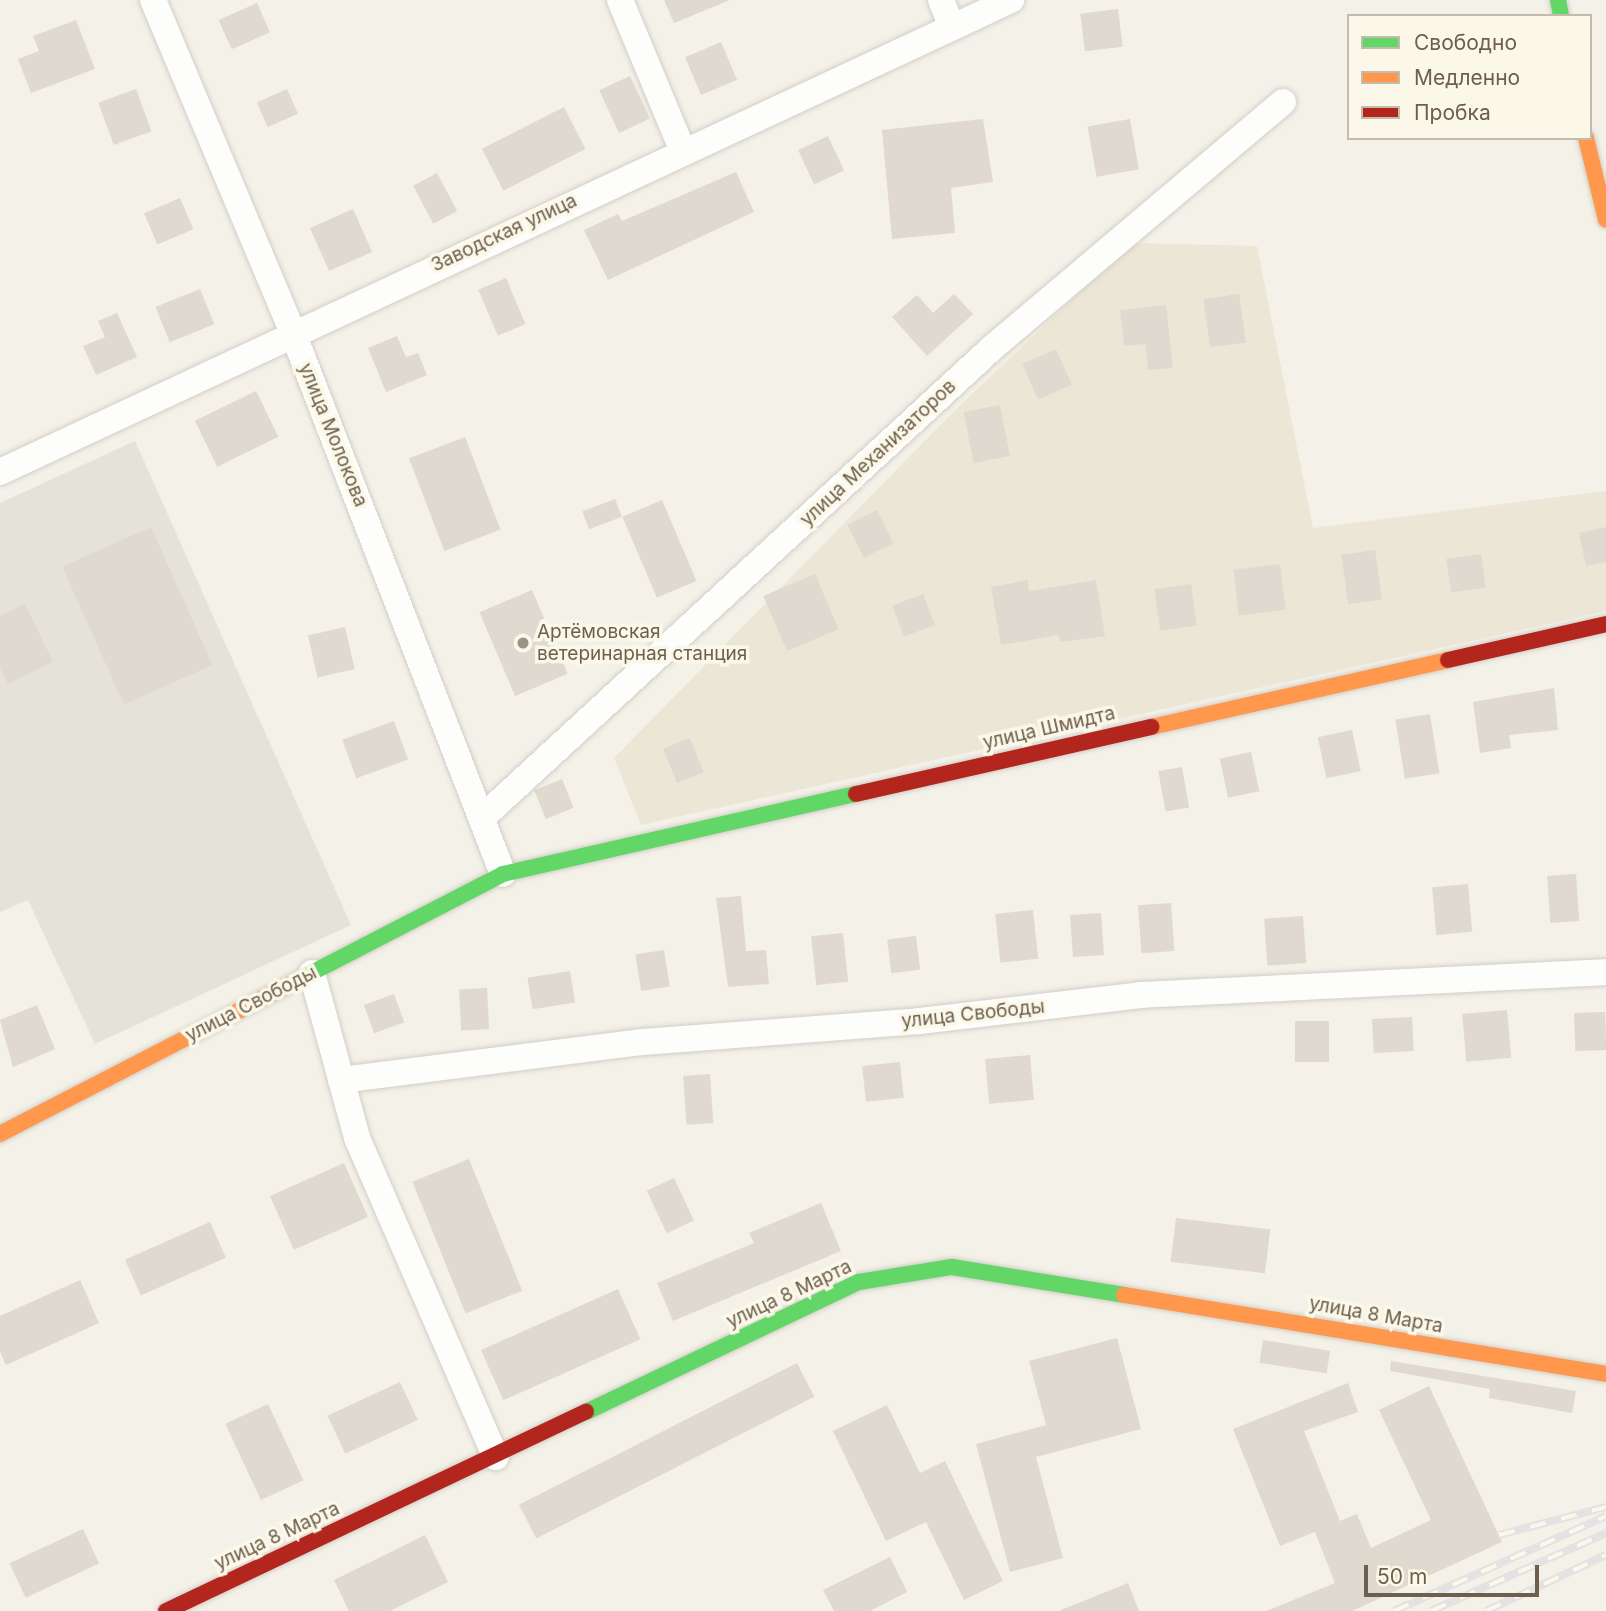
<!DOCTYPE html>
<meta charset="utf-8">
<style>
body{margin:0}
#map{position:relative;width:1606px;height:1611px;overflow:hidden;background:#f4f1e8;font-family:Inter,sans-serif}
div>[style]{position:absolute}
.residential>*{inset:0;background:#ece6d6}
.industrial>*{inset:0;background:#e5e2d9}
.building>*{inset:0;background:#dfd9d0;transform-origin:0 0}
.roads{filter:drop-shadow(0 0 2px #d2cec7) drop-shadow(0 0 2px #d2cec7)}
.street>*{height:26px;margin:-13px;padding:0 13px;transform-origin:13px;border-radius:13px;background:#fdfdfc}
.fast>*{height:16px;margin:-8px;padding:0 8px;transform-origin:8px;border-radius:8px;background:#63d668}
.slow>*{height:16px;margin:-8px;padding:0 8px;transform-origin:8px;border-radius:8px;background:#ff974d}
.jam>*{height:16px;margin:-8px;padding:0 8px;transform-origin:8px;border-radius:8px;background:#b3261e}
.rail>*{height:8px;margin-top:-4px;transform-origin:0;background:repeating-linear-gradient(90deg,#fcf8e9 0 16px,#e4e1e3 0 32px);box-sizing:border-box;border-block:2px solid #e4e1e3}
.dots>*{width:19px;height:19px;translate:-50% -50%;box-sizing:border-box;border:4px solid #fcf8e9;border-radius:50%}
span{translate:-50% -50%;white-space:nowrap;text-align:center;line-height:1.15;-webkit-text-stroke:7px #fcf8e9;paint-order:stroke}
.street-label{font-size:19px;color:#6d5f4d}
.poi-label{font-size:19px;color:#6d5f4d}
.left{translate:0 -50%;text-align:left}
.legend{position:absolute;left:1347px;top:14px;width:245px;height:126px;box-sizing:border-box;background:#fcf8e9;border:2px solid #c3bbab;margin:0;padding:9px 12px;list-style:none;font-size:21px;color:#6d5f4d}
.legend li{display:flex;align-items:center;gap:14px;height:35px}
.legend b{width:35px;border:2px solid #c3bbab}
.scale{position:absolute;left:1364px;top:1565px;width:175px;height:32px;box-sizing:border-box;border:4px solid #6d5f4d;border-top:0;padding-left:9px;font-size:21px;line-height:24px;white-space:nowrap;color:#6d5f4d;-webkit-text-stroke:5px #fcf8e9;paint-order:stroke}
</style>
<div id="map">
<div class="residential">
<i style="clip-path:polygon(1132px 243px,1257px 246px,1313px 528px,1606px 491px,1606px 611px,641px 825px,614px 758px,958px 407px)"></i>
</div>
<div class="industrial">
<i style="clip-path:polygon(135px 441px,351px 925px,95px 1044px,28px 900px,0 912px,0 503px)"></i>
</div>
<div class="building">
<i style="clip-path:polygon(664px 0,730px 0,674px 23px)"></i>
<i style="left:257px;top:3px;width:32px;height:42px;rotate:66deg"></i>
<i style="left:1118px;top:9px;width:38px;height:38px;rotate:83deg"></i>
<i style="clip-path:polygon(76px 20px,95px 69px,31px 93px,18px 59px,39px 51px,33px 36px)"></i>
<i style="left:721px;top:42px;width:41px;height:39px;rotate:67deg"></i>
<i style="left:630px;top:76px;width:47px;height:34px;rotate:65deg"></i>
<i style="left:136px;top:89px;width:45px;height:40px;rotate:70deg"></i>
<i style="left:287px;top:89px;width:27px;height:33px;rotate:66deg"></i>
<i style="left:564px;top:107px;width:47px;height:92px;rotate:63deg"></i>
<i style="clip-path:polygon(983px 119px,993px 182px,951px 188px,955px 233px,892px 239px,882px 130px)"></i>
<i style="left:1130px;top:119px;width:51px;height:43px;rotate:80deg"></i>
<i style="left:828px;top:136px;width:38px;height:33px;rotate:65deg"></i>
<i style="clip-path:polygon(736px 172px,754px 212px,608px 280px,584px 230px,618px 214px,622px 221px)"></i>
<i style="left:437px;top:173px;width:43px;height:27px;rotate:62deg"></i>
<i style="left:180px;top:198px;width:34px;height:39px;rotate:67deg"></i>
<i style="left:353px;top:209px;width:47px;height:47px;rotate:66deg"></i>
<i style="left:506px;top:278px;width:50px;height:30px;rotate:67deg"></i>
<i style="left:200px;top:289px;width:38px;height:48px;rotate:68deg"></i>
<i style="clip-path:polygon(954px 294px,973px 314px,927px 356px,892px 317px,917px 295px,933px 313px)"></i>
<i style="left:1239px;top:294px;width:49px;height:36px;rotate:82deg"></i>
<i style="clip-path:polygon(1166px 305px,1173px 368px,1148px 370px,1145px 344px,1124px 346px,1120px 310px)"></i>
<i style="clip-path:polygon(117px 313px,137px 357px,96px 375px,83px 346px,105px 337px,98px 321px)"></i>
<i style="clip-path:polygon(397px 336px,406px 357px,418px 353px,427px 375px,386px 392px,368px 348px)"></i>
<i style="left:1056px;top:349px;width:39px;height:37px;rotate:66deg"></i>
<i style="left:256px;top:391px;width:51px;height:68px;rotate:64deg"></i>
<i style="left:1000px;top:405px;width:52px;height:37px;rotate:79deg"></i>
<i style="left:465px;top:437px;width:99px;height:60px;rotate:69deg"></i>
<i style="left:615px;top:499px;width:19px;height:35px;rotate:69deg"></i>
<i style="left:662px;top:500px;width:88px;height:43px;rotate:67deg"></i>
<i style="left:877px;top:510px;width:37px;height:33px;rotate:64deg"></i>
<i style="left:151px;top:527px;width:151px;height:97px;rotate:66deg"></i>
<i style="clip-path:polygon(1606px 527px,1606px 562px,1586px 566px,1579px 533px)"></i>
<i style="left:1375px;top:550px;width:50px;height:34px;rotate:82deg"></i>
<i style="left:1481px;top:554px;width:34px;height:35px;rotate:82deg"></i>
<i style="left:1280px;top:564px;width:46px;height:47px;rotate:83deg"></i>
<i style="left:815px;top:574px;width:60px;height:56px;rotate:67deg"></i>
<i style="clip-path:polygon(1028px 580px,1029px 591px,1096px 580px,1105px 636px,1060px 642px,1059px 635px,1001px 645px,991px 587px)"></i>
<i style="left:1191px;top:584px;width:42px;height:37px;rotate:82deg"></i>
<i style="left:532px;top:590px;width:91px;height:57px;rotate:67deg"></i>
<i style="left:923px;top:594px;width:33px;height:33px;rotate:69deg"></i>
<i style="clip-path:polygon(25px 604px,53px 662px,8px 684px,0 668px,0 616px)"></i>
<i style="left:345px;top:627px;width:43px;height:38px;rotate:77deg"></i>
<i style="clip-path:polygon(1554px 688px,1558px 730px,1509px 735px,1511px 748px,1480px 753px,1473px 702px)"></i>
<i style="left:1430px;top:714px;width:60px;height:35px;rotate:81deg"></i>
<i style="left:394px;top:721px;width:41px;height:55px;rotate:70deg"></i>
<i style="left:1352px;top:730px;width:42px;height:35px;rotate:78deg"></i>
<i style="left:690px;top:738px;width:37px;height:29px;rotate:68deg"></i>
<i style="left:1251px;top:752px;width:40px;height:32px;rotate:78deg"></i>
<i style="left:1182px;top:767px;width:41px;height:24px;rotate:80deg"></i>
<i style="left:562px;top:779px;width:31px;height:30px;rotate:68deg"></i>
<i style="left:1576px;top:874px;width:47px;height:29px;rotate:86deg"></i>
<i style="left:1468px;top:884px;width:48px;height:36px;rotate:85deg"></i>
<i style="clip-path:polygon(741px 896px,746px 951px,766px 950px,769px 984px,728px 987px,716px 898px)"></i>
<i style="left:1171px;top:903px;width:48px;height:33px;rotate:86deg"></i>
<i style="left:1033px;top:910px;width:49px;height:38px;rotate:84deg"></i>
<i style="left:1101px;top:913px;width:42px;height:31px;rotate:86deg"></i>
<i style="left:1303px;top:916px;width:47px;height:39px;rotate:86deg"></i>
<i style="left:843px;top:933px;width:49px;height:32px;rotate:84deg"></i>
<i style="left:916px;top:936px;width:34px;height:29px;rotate:83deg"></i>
<i style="left:664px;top:950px;width:37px;height:29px;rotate:81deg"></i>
<i style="left:570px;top:971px;width:32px;height:43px;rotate:81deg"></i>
<i style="left:487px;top:988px;width:41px;height:28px;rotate:87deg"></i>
<i style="left:394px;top:994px;width:30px;height:32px;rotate:70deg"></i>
<i style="clip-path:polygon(37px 1005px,55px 1049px,13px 1067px,0 1020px)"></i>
<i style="left:1507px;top:1010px;width:48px;height:45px;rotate:85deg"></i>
<i style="left:1605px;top:1012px;width:38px;height:31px;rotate:88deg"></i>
<i style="left:1412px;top:1017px;width:34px;height:40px;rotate:87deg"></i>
<i style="left:1295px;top:1021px;width:34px;height:41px"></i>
<i style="left:1030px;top:1055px;width:45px;height:45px;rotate:85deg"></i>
<i style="left:900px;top:1062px;width:36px;height:38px;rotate:84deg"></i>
<i style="left:710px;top:1074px;width:49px;height:27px;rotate:86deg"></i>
<i style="left:469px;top:1159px;width:142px;height:61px;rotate:68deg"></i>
<i style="left:344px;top:1163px;width:59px;height:81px;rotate:66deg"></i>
<i style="left:674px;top:1178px;width:47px;height:30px;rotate:65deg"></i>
<i style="clip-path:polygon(821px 1203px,841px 1251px,673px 1321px,657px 1283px,754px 1243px,749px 1233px)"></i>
<i style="left:1176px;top:1218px;width:95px;height:44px;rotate:7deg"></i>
<i style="left:210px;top:1222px;width:39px;height:93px;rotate:66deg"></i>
<i style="clip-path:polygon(80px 1280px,99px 1323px,6px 1365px,0 1352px,0 1316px)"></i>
<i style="left:618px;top:1289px;width:55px;height:150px;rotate:66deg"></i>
<i style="clip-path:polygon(1117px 1338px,1141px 1429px,1036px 1457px,1063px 1558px,1010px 1572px,976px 1444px,1046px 1425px,1029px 1361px)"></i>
<i style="left:1263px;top:1340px;width:68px;height:23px;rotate:9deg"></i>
<i style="clip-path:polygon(1391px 1361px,1576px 1391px,1572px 1413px,1489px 1398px,1490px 1389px,1390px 1371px)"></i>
<i style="left:797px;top:1363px;width:38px;height:312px;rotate:63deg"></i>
<i style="left:400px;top:1382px;width:42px;height:80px;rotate:65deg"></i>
<i style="clip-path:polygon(1348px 1383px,1358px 1412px,1304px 1431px,1340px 1521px,1357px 1514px,1371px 1548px,1431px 1520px,1379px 1410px,1429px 1386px,1502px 1542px,1352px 1611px,1266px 1611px,1335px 1583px,1315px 1532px,1280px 1546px,1233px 1429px)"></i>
<i style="left:268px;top:1404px;width:84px;height:47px;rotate:65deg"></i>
<i style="clip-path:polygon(887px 1405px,920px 1473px,945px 1461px,1003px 1581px,964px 1600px,926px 1522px,886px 1541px,833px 1431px)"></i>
<i style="left:83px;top:1529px;width:38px;height:81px;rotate:65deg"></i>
<i style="clip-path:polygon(425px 1535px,448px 1582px,390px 1611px,349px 1611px,334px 1580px)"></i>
<i style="clip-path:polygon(890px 1557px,907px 1592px,870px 1611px,834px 1611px,823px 1590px)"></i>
<i style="clip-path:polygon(1128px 1583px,1139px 1611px,1061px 1611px,1061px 1610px)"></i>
</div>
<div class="roads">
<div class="street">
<i style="left:153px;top:0;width:361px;rotate:67.2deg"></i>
<i style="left:293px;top:333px;width:580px;rotate:68.79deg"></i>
<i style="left:620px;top:0;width:161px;rotate:67.4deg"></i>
<i style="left:941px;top:0;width:27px;rotate:68deg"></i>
<i style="left:0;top:472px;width:1116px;rotate:-25.03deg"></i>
<i style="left:484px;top:816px;width:691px;rotate:-42.65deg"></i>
<i style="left:992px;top:348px;width:381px;rotate:-40.2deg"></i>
<i style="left:312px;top:973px;width:171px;rotate:74.7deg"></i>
<i style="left:357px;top:1138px;width:348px;rotate:66.5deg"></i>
<i style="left:341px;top:1080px;width:303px;rotate:-7.2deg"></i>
<i style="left:642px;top:1042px;width:279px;rotate:-4.3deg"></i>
<i style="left:920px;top:1021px;width:222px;rotate:-6.7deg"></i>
<i style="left:1140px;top:995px;width:467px;rotate:-2.8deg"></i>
</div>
<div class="fast">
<i style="left:1558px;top:0;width:16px;rotate:79deg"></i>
<i style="left:296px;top:981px;width:233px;rotate:-27.3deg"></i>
<i style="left:503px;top:874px;width:362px;rotate:-12.8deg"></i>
<i style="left:586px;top:1412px;width:302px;rotate:-25.5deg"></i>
<i style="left:859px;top:1282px;width:94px;rotate:-9.2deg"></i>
<i style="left:952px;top:1267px;width:174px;rotate:9.2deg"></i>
</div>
<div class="slow">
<i style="left:1586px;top:138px;width:84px;rotate:76.3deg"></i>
<i style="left:1151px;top:727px;width:304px;rotate:-12.7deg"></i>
<i style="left:0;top:1134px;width:333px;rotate:-27.3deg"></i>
<i style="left:1124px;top:1295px;width:488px;rotate:9.3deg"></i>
</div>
<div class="jam">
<i style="left:1448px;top:660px;width:162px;rotate:-12.8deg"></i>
<i style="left:856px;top:794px;width:303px;rotate:-12.8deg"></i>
<i style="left:166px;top:1611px;width:465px;rotate:-25.4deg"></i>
</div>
</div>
<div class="rail">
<i style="left:1499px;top:1535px;width:111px;rotate:-14.7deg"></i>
<i style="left:1394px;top:1611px;width:232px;rotate:-24.1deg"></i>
<i style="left:1431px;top:1611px;width:192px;rotate:-24deg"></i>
<i style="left:1486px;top:1611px;width:132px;rotate:-25deg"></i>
</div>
<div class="dots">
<i style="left:523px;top:643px;background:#9c9283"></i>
</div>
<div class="street-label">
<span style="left:504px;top:233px;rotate:-25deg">Заводская улица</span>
<span style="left:333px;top:435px;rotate:68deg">улица Молокова</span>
<span style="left:878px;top:453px;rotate:-43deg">улица Механизаторов</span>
<span style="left:1049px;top:728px;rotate:-13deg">улица Шмидта</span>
<span style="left:251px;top:1004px;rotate:-27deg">улица Свободы</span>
<span style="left:973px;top:1014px;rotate:-6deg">улица Свободы</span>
<span style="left:789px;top:1294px;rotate:-25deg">улица 8 Марта</span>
<span style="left:1376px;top:1315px;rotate:10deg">улица 8 Марта</span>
<span style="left:277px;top:1536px;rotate:-25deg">улица 8 Марта</span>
</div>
<div class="poi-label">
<span class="left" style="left:537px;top:643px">Артёмовская<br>ветеринарная станция</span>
</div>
<ul class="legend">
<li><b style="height:9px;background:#63d668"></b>Свободно</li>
<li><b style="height:9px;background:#ff974d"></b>Медленно</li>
<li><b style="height:9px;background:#b3261e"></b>Пробка</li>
</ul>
<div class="scale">50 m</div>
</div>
